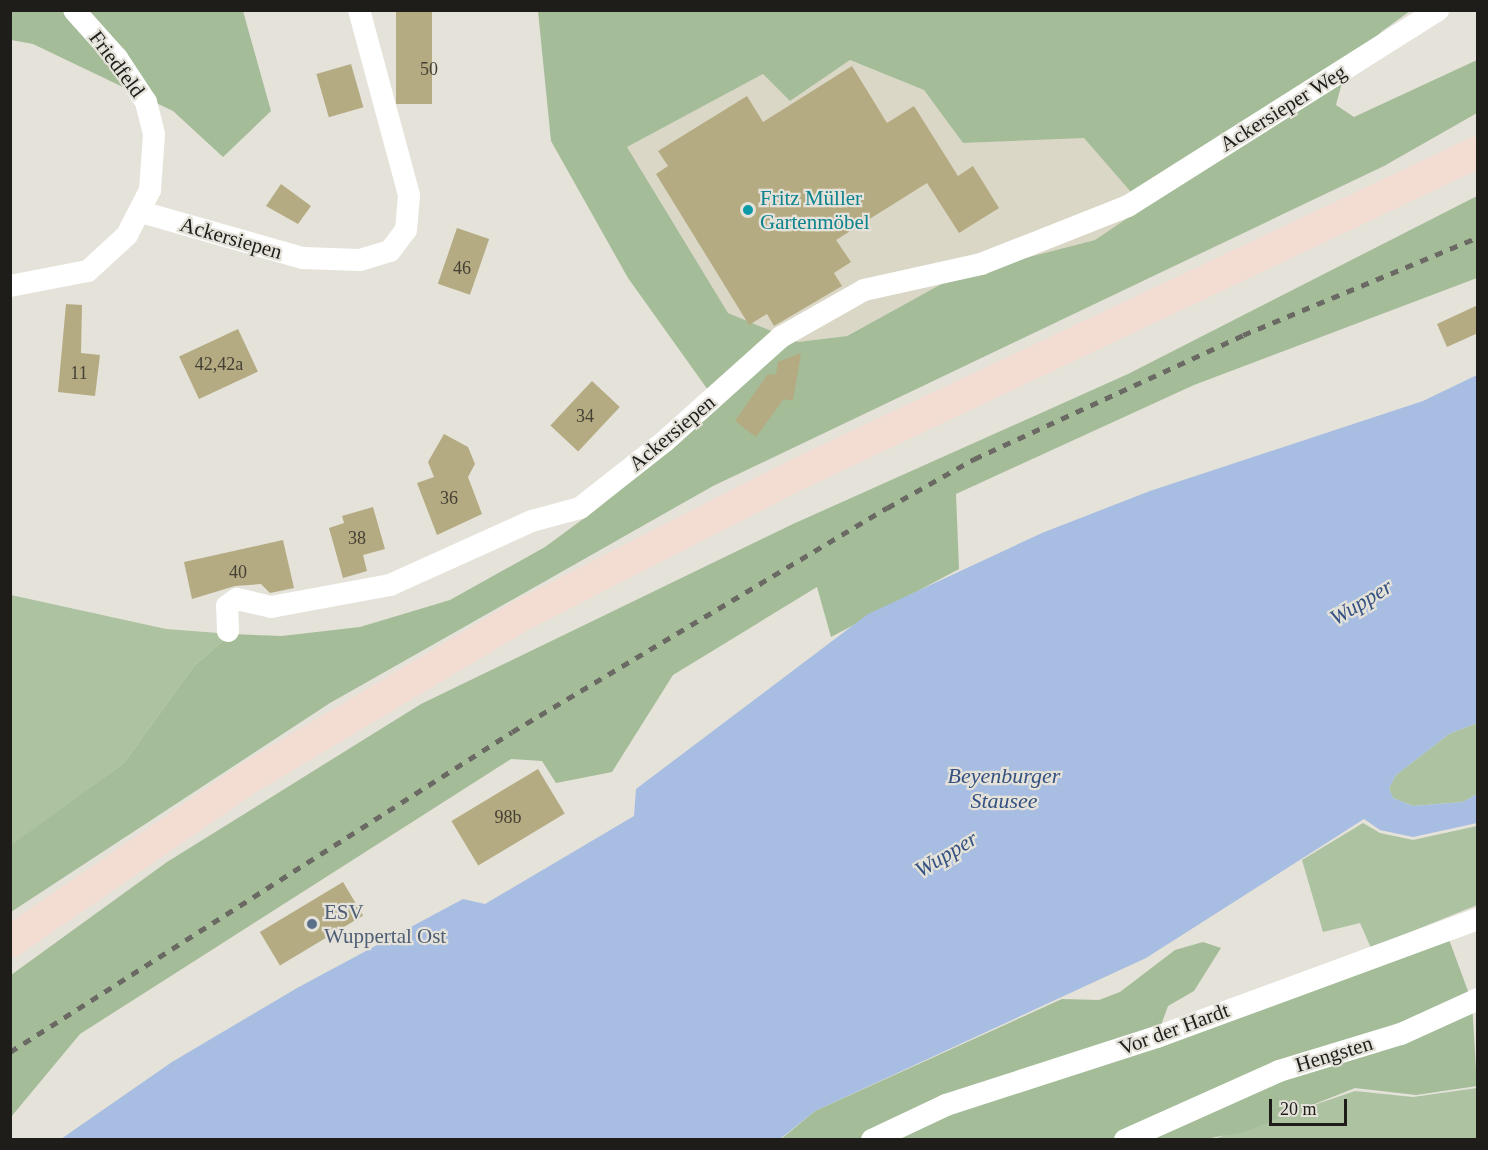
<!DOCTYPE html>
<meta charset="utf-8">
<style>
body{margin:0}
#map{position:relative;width:1488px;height:1150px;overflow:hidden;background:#e4e2d9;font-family:"Times New Roman",serif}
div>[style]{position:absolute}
.built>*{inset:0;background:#dbd7c6}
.green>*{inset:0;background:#acc2a1}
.forest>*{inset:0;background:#a4bc98}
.water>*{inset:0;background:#a7bde1}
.building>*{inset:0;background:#b5ab82;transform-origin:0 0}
.minor>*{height:22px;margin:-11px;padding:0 11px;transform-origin:11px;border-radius:11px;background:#fff}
.secondary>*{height:32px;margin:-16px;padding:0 16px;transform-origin:16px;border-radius:16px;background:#f3ddd3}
.rail>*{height:4.5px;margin-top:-2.25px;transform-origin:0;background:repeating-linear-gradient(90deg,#6a6963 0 8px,transparent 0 16px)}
.dots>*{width:16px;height:16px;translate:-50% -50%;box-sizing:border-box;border:3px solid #e4e2d9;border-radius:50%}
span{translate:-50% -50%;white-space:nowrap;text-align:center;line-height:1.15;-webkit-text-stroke:4.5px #e4e2d9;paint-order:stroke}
.number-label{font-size:18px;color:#444034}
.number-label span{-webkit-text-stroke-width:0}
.street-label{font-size:21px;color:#1e1d1a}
.culture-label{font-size:21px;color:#0d838f}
.left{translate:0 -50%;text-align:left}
.service-label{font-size:21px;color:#4e5e75}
.water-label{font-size:22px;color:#365282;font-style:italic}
.frame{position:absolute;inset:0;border:12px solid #1e1d1a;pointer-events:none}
.scale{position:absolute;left:1269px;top:1099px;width:78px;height:27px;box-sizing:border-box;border:3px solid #1e1d1a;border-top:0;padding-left:8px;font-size:18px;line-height:21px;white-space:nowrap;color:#1e1d1a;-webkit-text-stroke:4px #e4e2d9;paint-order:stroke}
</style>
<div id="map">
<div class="built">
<i style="clip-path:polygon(850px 60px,924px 90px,963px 143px,1084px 137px,1144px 207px,1095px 240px,956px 276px,846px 336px,798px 342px,728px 313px,627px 147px,763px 74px,790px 101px)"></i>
</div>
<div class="green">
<i style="clip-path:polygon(11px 595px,166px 629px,231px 634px,194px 666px,124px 763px,11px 846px)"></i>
<i style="clip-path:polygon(1477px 723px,1477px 794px,1463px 802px,1413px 806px,1393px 798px,1389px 788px,1396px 775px,1449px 734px)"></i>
<i style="clip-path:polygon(1363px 823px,1380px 833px,1413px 840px,1477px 826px,1477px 905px,1371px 948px,1360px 923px,1323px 932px,1302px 860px)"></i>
<i style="clip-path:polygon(1477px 1088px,1477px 1139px,1211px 1140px,1355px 1091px,1413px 1097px)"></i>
</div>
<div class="forest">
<i style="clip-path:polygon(10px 11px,243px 11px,271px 111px,223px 157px,173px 111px,33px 44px,11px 40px)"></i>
<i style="clip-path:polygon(evenodd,538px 11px,1410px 11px,1381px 32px,1344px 75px,1336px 105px,1354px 117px,1477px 60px,1477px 113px,1384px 166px,713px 486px,330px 703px,11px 912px,10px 846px,124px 763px,194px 666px,231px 634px,282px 636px,360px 627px,450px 600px,545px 547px,594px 511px,672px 446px,708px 390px,628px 278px,551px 141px,538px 11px,850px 60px,924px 90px,963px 143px,1084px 138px,1144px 207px,1095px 240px,956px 276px,847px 336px,798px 342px,728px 313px,627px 147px,763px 74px,790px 101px,850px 60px)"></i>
<i style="clip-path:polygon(1477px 196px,1477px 278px,1194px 385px,956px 494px,959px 569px,831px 637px,817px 587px,673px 675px,612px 772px,556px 783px,542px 761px,511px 759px,80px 1034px,11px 1117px,11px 975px,167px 862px,421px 704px,793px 524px,1128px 374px)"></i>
<i style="clip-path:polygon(1447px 934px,1472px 1002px,1477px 1086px,1416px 1095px,1355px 1088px,1244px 1132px,1205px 1139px,780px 1140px,815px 1111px,1062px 999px,1099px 1000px,1120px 992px,1175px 950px,1203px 942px,1221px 948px,1194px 991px,1168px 1006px,1157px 1036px)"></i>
</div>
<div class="water">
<i style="clip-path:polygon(1477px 375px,1477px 723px,1449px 734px,1396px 775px,1389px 788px,1393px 798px,1413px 806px,1463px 802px,1477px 794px,1477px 823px,1413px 837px,1380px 830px,1364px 819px,1146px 958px,815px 1111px,780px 1139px,61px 1139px,172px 1062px,297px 988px,463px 899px,485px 904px,634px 816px,636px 789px,868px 614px,1042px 533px,1150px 491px,1423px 401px)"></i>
</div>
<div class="building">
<i style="left:396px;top:10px;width:36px;height:94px"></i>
<i style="left:351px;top:64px;width:45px;height:36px;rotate:74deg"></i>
<i style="clip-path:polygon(852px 66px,887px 123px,914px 106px,958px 176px,973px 166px,999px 208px,959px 233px,927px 183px,836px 240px,851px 262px,834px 273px,842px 286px,774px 326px,767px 314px,749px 325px,656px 174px,668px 166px,658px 151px,747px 96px,763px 122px)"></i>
<i style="clip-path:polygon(281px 184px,311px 206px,298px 224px,266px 206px)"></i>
<i style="left:457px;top:228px;width:34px;height:59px;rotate:19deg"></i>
<i style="clip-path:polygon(66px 304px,82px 305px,81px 353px,100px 355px,95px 396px,58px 392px)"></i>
<i style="clip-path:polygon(1478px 305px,1478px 333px,1447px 347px,1437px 324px)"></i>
<i style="left:238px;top:329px;width:47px;height:65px;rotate:65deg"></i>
<i style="clip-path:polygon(801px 353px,793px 401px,784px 399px,756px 437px,735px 421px,767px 375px,776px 374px,778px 362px)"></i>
<i style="left:592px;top:381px;width:38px;height:61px;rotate:43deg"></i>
<i style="clip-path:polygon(444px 434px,468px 447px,475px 464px,468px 477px,482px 514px,437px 535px,417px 483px,434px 477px,428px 462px)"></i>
<i style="clip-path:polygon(373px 507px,385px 549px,363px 555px,367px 571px,343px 578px,329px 528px,344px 523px,342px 516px)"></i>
<i style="clip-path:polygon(283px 540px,294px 588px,270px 593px,261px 584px,235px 586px,192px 599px,184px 562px)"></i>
<i style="left:538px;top:769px;width:52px;height:101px;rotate:59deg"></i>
<i style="left:343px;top:882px;width:39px;height:97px;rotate:59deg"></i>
</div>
<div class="minor">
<i style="left:141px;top:212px;width:168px;rotate:15.9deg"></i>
<i style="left:303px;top:258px;width:57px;rotate:2deg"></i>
<i style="left:360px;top:260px;width:31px;rotate:-17deg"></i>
<i style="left:390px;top:251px;width:26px;rotate:-53deg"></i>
<i style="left:406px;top:230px;width:35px;rotate:-85deg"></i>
<i style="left:409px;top:195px;width:192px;rotate:-105.1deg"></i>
<i style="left:10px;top:286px;width:79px;rotate:-10.9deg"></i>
<i style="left:88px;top:271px;width:53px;rotate:-42.7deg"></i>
<i style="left:127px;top:235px;width:51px;rotate:-62.9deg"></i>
<i style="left:150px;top:190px;width:56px;rotate:-85.9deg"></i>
<i style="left:154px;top:134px;width:33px;rotate:-104deg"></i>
<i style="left:146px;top:102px;width:53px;rotate:-123.4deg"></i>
<i style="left:117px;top:58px;width:64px;rotate:-131.9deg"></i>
<i style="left:228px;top:631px;width:25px;rotate:-92deg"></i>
<i style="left:227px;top:606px;width:12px;rotate:-35deg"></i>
<i style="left:237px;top:599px;width:35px;rotate:13deg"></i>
<i style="left:271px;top:607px;width:121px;rotate:-10.5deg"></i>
<i style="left:390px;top:585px;width:156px;rotate:-24.3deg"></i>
<i style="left:532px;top:521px;width:50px;rotate:-15.2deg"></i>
<i style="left:580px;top:508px;width:108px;rotate:-38.2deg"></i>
<i style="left:665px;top:441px;width:156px;rotate:-41.9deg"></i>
<i style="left:781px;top:337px;width:95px;rotate:-29.5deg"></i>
<i style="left:864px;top:290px;width:120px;rotate:-12.5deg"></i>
<i style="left:981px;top:264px;width:158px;rotate:-21.5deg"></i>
<i style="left:1128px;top:206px;width:367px;rotate:-32.3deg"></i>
<i style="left:872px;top:1140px;width:82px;rotate:-25.3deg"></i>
<i style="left:946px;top:1105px;width:222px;rotate:-17.9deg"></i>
<i style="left:1157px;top:1037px;width:342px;rotate:-20.2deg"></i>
<i style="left:1125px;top:1140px;width:169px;rotate:-24.1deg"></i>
<i style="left:1279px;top:1071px;width:127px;rotate:-16.9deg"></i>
<i style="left:1401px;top:1034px;width:85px;rotate:-24.4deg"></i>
</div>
<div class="secondary">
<i style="left:10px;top:942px;width:288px;rotate:-34.5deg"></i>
<i style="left:247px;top:779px;width:325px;rotate:-30.8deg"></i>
<i style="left:526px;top:613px;width:308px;rotate:-27.1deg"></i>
<i style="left:800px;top:473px;width:750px;rotate:-25.34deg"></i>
</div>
<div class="rail">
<i style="left:10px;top:1052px;width:595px;rotate:-32.52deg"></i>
<i style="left:512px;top:732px;width:437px;rotate:-30.9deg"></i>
<i style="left:887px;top:508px;width:100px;rotate:-29.4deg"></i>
<i style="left:974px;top:459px;width:296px;rotate:-24.7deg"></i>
<i style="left:1243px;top:335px;width:255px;rotate:-22.6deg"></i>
</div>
<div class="dots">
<i style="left:748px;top:210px;background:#0f9aa8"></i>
<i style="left:312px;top:924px;background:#5c6f8a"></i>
</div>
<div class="number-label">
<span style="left:429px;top:69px">50</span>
<span style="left:462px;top:268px">46</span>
<span style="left:219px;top:364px">42,42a</span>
<span style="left:79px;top:373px">11</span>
<span style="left:585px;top:416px">34</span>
<span style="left:449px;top:498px">36</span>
<span style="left:357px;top:538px">38</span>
<span style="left:238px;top:572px">40</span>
<span style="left:508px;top:817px">98b</span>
</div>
<div class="street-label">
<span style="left:117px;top:64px;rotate:53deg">Friedfeld</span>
<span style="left:1283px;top:108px;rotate:-32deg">Ackersieper Weg</span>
<span style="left:231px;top:238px;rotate:16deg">Ackersiepen</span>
<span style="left:672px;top:433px;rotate:-40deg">Ackersiepen</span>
<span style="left:1174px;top:1029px;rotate:-20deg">Vor der Hardt</span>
<span style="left:1334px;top:1054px;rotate:-17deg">Hengsten</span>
</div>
<div class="culture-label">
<span class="left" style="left:760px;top:210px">Fritz Müller<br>Gartenmöbel</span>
</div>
<div class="service-label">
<span class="left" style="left:324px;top:924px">ESV<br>Wuppertal Ost</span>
</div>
<div class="water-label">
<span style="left:1361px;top:602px;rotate:-31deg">Wupper</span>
<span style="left:1004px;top:788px">Beyenburger<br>Stausee</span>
<span style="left:946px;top:854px;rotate:-31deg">Wupper</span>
</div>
<div class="frame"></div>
<div class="scale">20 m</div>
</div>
